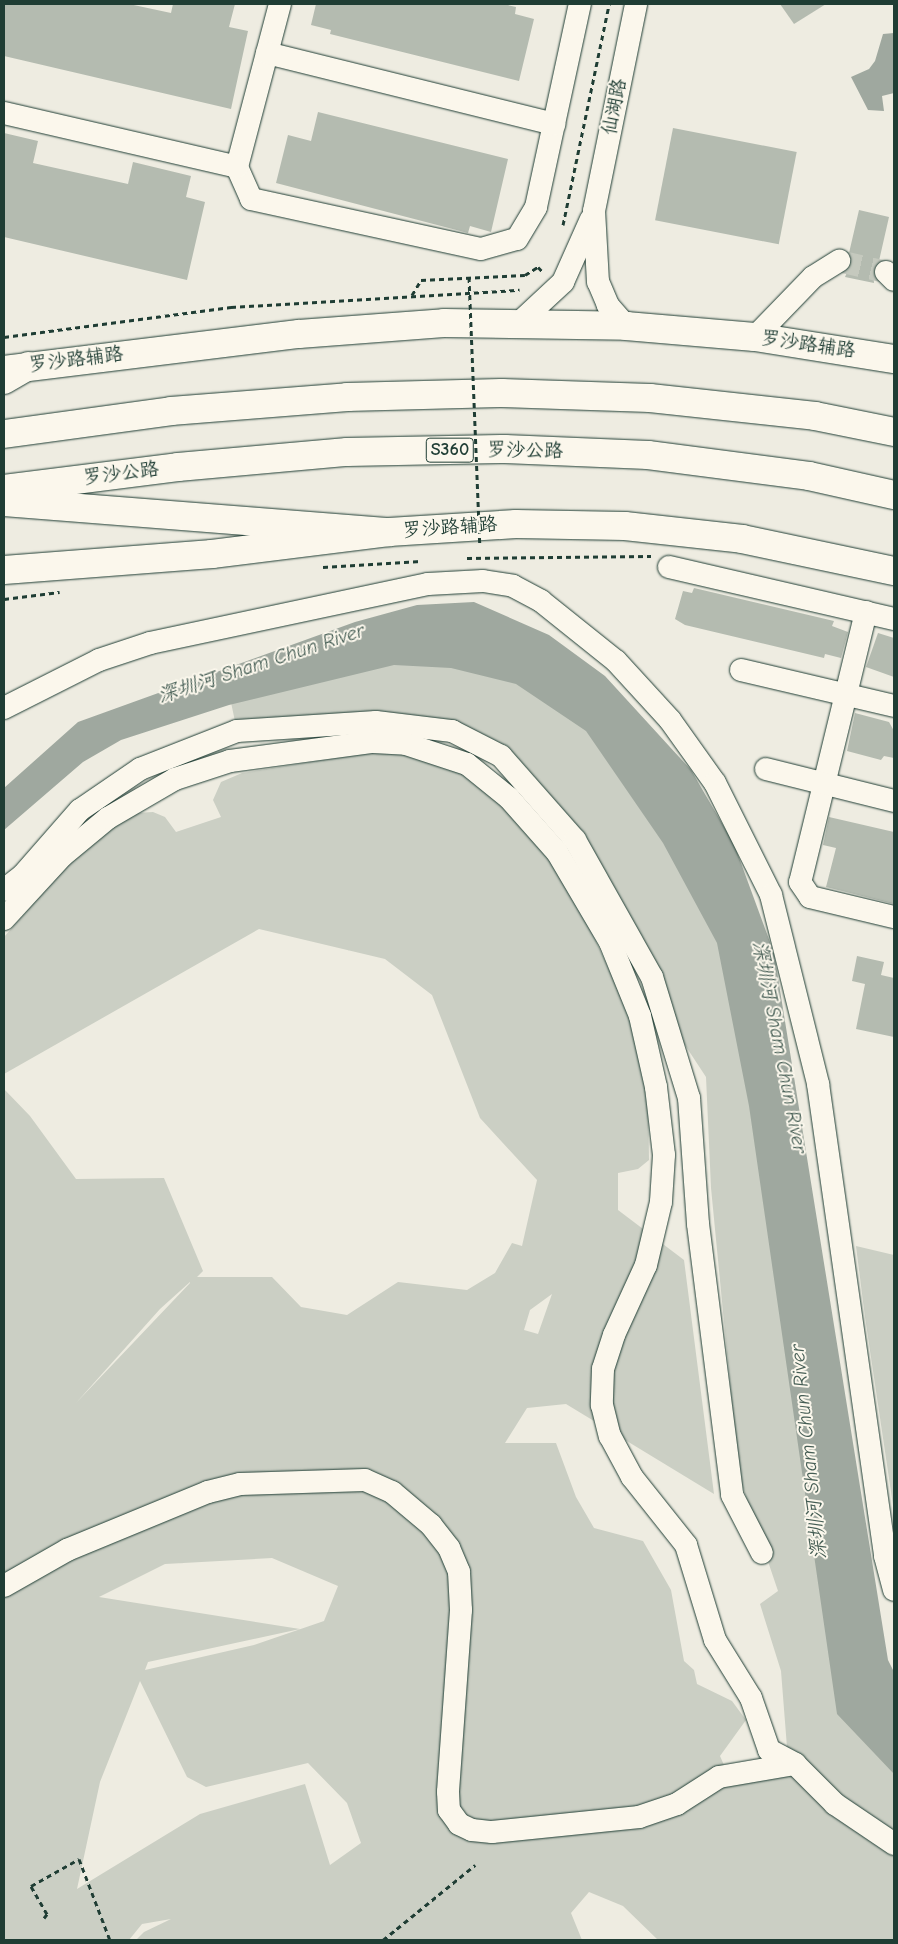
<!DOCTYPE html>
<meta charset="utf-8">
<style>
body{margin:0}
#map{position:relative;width:898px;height:1944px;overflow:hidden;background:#eeece1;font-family:"Comic Neue","LXGW WenKai TC",sans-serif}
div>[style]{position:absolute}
.green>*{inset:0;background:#cbcfc4}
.water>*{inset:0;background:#9fa89f}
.building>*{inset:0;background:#b4bbb0;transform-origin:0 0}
.minor-tunnel>*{height:22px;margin-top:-11px;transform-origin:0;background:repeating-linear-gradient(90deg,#c5c9be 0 22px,transparent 0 33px)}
.path>*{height:3px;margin-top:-1.5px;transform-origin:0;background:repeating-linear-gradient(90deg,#1f3d34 0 5px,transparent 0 9px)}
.roads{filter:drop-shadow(0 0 1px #1f3d34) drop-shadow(0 0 1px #1f3d34)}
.minor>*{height:22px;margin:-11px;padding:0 11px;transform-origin:11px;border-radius:11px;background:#fbf7ec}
.major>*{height:28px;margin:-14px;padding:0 14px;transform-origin:14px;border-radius:14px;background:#fbf7ec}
.highway>*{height:28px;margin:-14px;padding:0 14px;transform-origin:14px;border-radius:14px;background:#fbf7ec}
.path-bridge>*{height:3px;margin-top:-1.5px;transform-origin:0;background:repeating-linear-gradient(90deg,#1f3d34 0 5px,transparent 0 9px)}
span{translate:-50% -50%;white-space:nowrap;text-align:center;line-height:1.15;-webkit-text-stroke:4px #fbf7ec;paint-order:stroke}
.shield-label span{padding:1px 4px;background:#fbf7ec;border:1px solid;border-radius:4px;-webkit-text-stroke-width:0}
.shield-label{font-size:18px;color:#1f3d34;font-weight:700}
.street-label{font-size:19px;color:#1f3d34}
.water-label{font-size:20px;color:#455d54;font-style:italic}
.frame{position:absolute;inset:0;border:5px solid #1f3d34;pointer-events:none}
</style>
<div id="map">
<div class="green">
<i style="clip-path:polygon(evenodd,499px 635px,608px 714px,742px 931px,894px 1732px,894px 1940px,658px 1940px,623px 1906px,589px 1892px,571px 1913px,582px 1940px,136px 1940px,144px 1932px,171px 1919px,142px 1924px,129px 1940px,4px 1940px,4px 1089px,30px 1116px,76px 1179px,164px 1178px,203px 1271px,197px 1277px,272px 1277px,301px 1307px,347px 1315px,398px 1282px,467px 1290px,495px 1273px,512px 1243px,522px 1246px,537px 1180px,480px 1118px,432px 995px,385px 959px,259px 929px,4px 1074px,4px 937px,68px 864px,109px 829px,136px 813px,153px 812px,165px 817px,176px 832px,221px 817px,213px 800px,221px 782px,242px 773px,392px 749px,449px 764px,483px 785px,544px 848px,583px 913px,629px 1013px,648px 1098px,649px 1160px,638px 1169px,618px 1173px,618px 1210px,684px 1260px,714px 1494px,566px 1404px,527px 1408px,505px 1443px,556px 1443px,576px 1497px,594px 1528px,643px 1541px,671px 1590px,684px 1661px,694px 1670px,697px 1684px,732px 1701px,746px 1720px,720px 1756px,731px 1781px,788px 1760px,781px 1671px,760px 1604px,778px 1591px,739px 1476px,711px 1188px,706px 1077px,491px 750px,433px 729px,237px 731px,228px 688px,499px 635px,190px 1282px,190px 1283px,76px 1403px,160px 1309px,190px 1282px,499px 635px,552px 1294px,538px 1334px,524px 1330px,530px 1310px,552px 1294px,499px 635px,272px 1558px,338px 1586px,324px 1621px,254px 1645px,145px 1670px,148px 1662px,300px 1629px,99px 1597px,165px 1564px,272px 1558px,499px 635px,140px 1681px,187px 1777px,206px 1787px,308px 1763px,347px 1803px,361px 1843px,330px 1865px,305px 1784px,200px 1814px,77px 1889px,100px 1782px,140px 1681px)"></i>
<i style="clip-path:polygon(856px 1246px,894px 1255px,894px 1512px,865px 1317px)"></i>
</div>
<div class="water">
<i style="clip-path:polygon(894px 33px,894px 93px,882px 96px,884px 111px,868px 110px,851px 77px,869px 69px,875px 61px,883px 34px)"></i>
<i style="clip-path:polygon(474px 602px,549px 635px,605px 676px,691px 770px,734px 844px,774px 953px,888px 1660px,894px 1672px,894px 1774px,837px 1714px,749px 1106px,717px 943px,663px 843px,586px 731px,516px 684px,451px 668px,394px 665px,229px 705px,121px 740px,83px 762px,4px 830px,4px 788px,78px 722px,355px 622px,417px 605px)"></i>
</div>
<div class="building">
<i style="clip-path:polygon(4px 4px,129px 4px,171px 13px,173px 4px,235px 4px,229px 27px,248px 31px,231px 109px,4px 56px)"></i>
<i style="clip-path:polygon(316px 4px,503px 4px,516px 7px,515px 14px,534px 19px,519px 81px,330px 34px,331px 30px,311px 25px)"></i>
<i style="clip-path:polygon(780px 4px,826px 4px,794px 24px)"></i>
<i style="clip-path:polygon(318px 112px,508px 159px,491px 232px,470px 226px,468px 233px,276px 183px,288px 135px,311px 141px)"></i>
<i style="left:673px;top:128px;width:126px;height:94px;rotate:11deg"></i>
<i style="clip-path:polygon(4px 133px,38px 141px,33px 163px,128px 184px,133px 162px,191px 176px,186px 197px,205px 202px,187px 280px,4px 237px)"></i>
<i style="clip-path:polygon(859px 210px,889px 217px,879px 261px,873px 269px,874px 283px,845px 277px,852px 261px,849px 253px)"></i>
<i style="clip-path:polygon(694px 588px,834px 621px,832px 626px,848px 632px,841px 658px,825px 654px,824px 658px,685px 625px,675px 619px,683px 591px,692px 593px)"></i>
<i style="clip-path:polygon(878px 633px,894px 638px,894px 677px,866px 667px)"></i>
<i style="clip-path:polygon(855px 713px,889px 722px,894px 731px,894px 758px,884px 756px,881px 760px,847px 751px)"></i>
<i style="clip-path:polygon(829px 817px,894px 832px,894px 904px,826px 887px,836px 848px,823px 845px)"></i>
<i style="clip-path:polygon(857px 956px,884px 962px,881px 975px,894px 978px,894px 1037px,856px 1029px,865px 984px,852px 981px)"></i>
</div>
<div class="minor-tunnel">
<i style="left:839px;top:261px;width:48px;rotate:13.2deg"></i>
</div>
<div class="path">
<i style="left:563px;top:225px;width:226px;rotate:-78.2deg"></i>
<i style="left:412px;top:295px;width:17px;rotate:-59deg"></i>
<i style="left:421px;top:280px;width:104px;rotate:-2.8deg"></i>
<i style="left:525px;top:275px;width:15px;rotate:-32deg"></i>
<i style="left:538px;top:267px;width:7px;rotate:45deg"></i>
<i style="left:4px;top:337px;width:229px;rotate:-7.5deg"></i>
<i style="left:231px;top:307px;width:289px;rotate:-3.4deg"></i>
<i style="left:467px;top:558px;width:184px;rotate:-0.6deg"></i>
<i style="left:323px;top:567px;width:98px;rotate:-3.5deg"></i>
<i style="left:4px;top:599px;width:56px;rotate:-7.1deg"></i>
<i style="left:44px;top:1918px;width:5px;rotate:-53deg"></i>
<i style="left:47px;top:1914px;width:32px;rotate:-120deg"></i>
<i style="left:31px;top:1886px;width:55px;rotate:-29.4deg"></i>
<i style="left:79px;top:1859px;width:87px;rotate:69.1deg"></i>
<i style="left:383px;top:1940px;width:119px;rotate:-39.2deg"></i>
</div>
<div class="roads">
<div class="minor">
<i style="left:280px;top:4px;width:169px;rotate:104.8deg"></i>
<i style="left:237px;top:167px;width:35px;rotate:66deg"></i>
<i style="left:251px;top:199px;width:235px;rotate:12.3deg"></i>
<i style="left:481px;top:249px;width:37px;rotate:-16deg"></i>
<i style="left:517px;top:239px;width:37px;rotate:-59deg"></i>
<i style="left:536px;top:207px;width:208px;rotate:-77.8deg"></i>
<i style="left:267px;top:53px;width:296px;rotate:13.9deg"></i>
<i style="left:4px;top:113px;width:239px;rotate:13deg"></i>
<i style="left:886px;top:272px;width:11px;rotate:45deg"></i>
<i style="left:520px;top:322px;width:59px;rotate:-42.9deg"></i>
<i style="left:563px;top:282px;width:69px;rotate:-66deg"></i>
<i style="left:626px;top:326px;width:28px;rotate:-131deg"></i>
<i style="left:608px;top:305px;width:25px;rotate:-113deg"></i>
<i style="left:598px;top:282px;width:71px;rotate:-93.2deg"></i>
<i style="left:594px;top:211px;width:211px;rotate:-78.5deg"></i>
<i style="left:755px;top:337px;width:83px;rotate:-46deg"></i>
<i style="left:813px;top:277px;width:31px;rotate:-32deg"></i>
<i style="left:669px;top:567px;width:231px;rotate:13deg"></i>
<i style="left:866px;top:612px;width:278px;rotate:103.7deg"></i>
<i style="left:800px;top:882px;width:18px;rotate:56deg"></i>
<i style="left:810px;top:897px;width:86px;rotate:13.4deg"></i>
<i style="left:741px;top:670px;width:157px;rotate:13.2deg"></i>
<i style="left:4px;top:708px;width:106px;rotate:-26.8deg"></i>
<i style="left:99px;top:660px;width:54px;rotate:-18.4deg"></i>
<i style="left:150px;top:643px;width:284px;rotate:-12deg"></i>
<i style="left:428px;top:584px;width:55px;rotate:-3.1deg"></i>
<i style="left:483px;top:581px;width:30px;rotate:9deg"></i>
<i style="left:513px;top:586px;width:32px;rotate:28deg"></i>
<i style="left:541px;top:601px;width:96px;rotate:38.7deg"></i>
<i style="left:616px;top:661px;width:80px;rotate:47.5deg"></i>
<i style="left:670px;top:720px;width:77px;rotate:54.5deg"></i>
<i style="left:715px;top:783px;width:125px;rotate:63.4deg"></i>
<i style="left:771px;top:895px;width:195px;rotate:76deg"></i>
<i style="left:818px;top:1084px;width:477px;rotate:81.9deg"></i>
<i style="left:885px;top:1556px;width:35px;rotate:75deg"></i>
<i style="left:766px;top:769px;width:132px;rotate:14deg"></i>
<i style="left:4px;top:890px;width:24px;rotate:-38deg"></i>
<i style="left:23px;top:875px;width:86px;rotate:-48.8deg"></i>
<i style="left:80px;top:810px;width:73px;rotate:-34.3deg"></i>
<i style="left:140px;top:769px;width:104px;rotate:-21.4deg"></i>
<i style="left:237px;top:731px;width:139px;rotate:-3.7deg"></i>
<i style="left:376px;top:722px;width:77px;rotate:6.8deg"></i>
<i style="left:452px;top:731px;width:55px;rotate:27deg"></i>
<i style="left:501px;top:756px;width:112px;rotate:48.6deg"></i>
<i style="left:575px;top:840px;width:157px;rotate:60.7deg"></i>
<i style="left:652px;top:977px;width:127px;rotate:73deg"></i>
<i style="left:689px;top:1098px;width:126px;rotate:85.9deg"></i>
<i style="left:698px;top:1224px;width:273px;rotate:82.8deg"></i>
<i style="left:732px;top:1495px;width:65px;rotate:62.7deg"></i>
<i style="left:4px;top:919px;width:86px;rotate:-47.4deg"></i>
<i style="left:62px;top:856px;width:60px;rotate:-39.6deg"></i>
<i style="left:108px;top:818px;width:78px;rotate:-30.2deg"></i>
<i style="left:175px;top:779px;width:58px;rotate:-18.1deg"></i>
<i style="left:230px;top:761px;width:144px;rotate:-7.6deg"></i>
<i style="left:373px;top:742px;width:33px;rotate:3deg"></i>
<i style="left:406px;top:744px;width:64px;rotate:18.2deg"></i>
<i style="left:467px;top:764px;width:54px;rotate:39deg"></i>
<i style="left:509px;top:798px;width:72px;rotate:48.4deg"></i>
<i style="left:557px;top:852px;width:104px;rotate:59.5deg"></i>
<i style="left:610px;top:942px;width:80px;rotate:67.9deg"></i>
<i style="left:640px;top:1016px;width:73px;rotate:77.3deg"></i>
<i style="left:656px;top:1087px;width:68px;rotate:83.3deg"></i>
<i style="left:664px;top:1155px;width:47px;rotate:93.7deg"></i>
<i style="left:661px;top:1202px;width:65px;rotate:103.4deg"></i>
<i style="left:646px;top:1265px;width:77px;rotate:114.6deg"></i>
<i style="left:614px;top:1335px;width:36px;rotate:108deg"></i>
<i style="left:603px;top:1369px;width:36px;rotate:92deg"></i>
<i style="left:602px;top:1405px;width:32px;rotate:76deg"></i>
<i style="left:610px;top:1436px;width:47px;rotate:61.8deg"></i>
<i style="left:632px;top:1477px;width:87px;rotate:51.5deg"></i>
<i style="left:686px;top:1545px;width:99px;rotate:73deg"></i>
<i style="left:715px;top:1640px;width:68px;rotate:58.2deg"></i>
<i style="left:751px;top:1698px;width:55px;rotate:70.9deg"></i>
<i style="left:769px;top:1750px;width:30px;rotate:28deg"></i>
<i style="left:795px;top:1764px;width:57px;rotate:45deg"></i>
<i style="left:835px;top:1804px;width:71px;rotate:34.1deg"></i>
<i style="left:4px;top:1586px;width:73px;rotate:-29.7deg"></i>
<i style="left:67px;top:1550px;width:152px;rotate:-22.4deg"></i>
<i style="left:208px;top:1492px;width:33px;rotate:-14deg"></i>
<i style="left:240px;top:1484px;width:125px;rotate:-1.8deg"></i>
<i style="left:365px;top:1480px;width:30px;rotate:24deg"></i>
<i style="left:392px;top:1492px;width:51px;rotate:40.2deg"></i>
<i style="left:431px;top:1525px;width:29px;rotate:52deg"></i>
<i style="left:449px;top:1548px;width:26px;rotate:67deg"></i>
<i style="left:459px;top:1572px;width:38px;rotate:87deg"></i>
<i style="left:461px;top:1610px;width:182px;rotate:94.1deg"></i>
<i style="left:448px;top:1792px;width:18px;rotate:87deg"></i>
<i style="left:449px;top:1810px;width:17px;rotate:54deg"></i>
<i style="left:459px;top:1824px;width:14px;rotate:25deg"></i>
<i style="left:472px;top:1830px;width:20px;rotate:6deg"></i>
<i style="left:492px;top:1832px;width:148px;rotate:-5.8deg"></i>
<i style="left:639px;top:1817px;width:40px;rotate:-18.9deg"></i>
<i style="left:677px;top:1804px;width:50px;rotate:-32.7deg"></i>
<i style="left:719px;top:1777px;width:77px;rotate:-9.7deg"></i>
</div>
<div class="major">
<i style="left:4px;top:370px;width:297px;rotate:-7deg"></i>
<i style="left:299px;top:334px;width:145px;rotate:-4.3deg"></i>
<i style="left:444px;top:323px;width:182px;rotate:0.9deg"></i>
<i style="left:626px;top:326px;width:129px;rotate:4.9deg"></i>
<i style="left:755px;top:337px;width:141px;rotate:9deg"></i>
<i style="left:4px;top:570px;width:209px;rotate:-4.4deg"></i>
<i style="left:212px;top:554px;width:178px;rotate:-7.1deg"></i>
<i style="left:389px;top:532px;width:127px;rotate:-3.6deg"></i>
<i style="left:516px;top:524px;width:109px;rotate:1.1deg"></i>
<i style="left:625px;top:526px;width:118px;rotate:6.3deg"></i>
<i style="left:742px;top:539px;width:155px;rotate:11.9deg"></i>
</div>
<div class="highway">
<i style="left:4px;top:380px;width:28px;rotate:-30deg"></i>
<i style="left:4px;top:434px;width:169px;rotate:-7.8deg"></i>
<i style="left:171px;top:411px;width:177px;rotate:-4.5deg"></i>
<i style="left:347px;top:397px;width:155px;rotate:-1.5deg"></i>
<i style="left:502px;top:393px;width:148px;rotate:1.9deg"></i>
<i style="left:650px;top:398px;width:166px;rotate:6.2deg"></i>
<i style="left:815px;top:416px;width:81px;rotate:11.4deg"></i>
<i style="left:4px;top:489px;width:175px;rotate:-7.2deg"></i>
<i style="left:178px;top:467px;width:170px;rotate:-5.1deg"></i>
<i style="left:347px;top:452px;width:158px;rotate:-1.1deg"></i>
<i style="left:505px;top:449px;width:143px;rotate:2.4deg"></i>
<i style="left:648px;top:455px;width:162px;rotate:7.4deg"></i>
<i style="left:809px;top:476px;width:87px;rotate:12.6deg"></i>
<i style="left:4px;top:502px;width:386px;rotate:4.5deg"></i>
</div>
</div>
<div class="path-bridge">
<i style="left:469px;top:277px;width:269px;rotate:87.7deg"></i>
</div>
<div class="shield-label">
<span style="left:450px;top:450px">S360</span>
</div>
<div class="street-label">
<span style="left:615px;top:107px;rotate:-79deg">仙湖路</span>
<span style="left:808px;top:345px;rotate:8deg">罗沙路辅路</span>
<span style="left:76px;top:360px;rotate:-7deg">罗沙路辅路</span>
<span style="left:525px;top:451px;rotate:1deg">罗沙公路</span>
<span style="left:121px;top:474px;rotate:-7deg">罗沙公路</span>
<span style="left:450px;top:528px;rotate:-4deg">罗沙路辅路</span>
</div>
<div class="water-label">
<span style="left:261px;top:663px;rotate:-18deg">深圳河 Sham Chun River</span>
<span style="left:780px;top:1047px;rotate:79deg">深圳河 Sham Chun River</span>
<span style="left:808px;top:1452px;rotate:-96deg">深圳河 Sham Chun River</span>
</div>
<div class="frame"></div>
</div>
